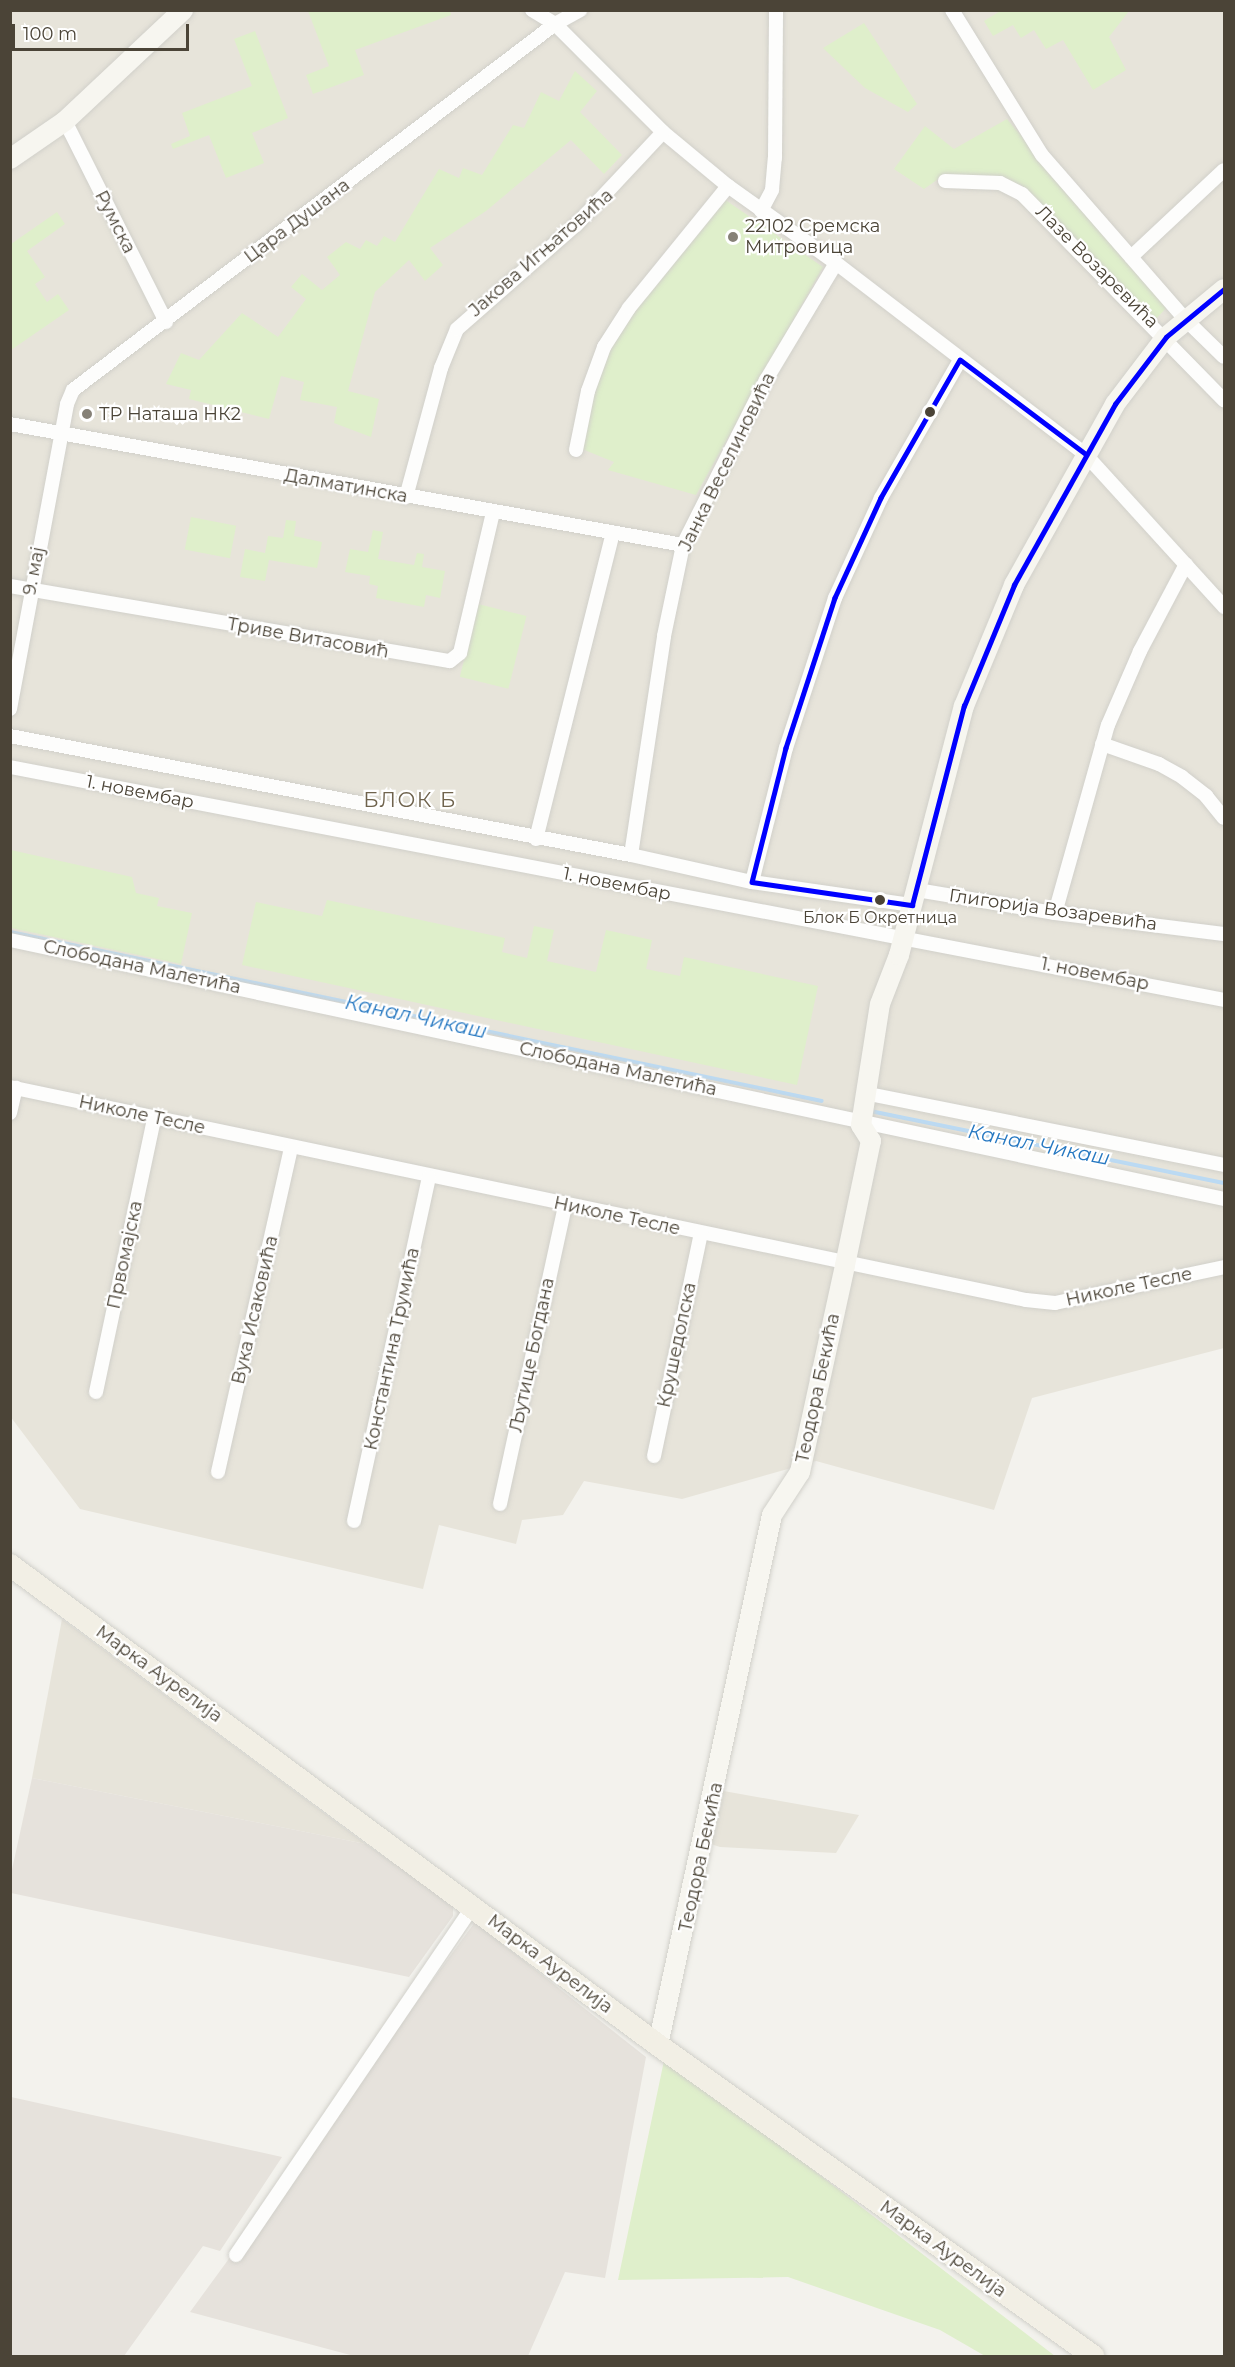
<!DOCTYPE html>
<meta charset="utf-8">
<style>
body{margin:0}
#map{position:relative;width:1235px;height:2367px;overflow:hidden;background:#f3f2ed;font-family:Montserrat,sans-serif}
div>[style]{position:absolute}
.residential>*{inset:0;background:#e7e4da}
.industrial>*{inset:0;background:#e6e2dc}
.green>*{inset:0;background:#dfefcb;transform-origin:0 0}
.stream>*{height:4px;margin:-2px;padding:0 2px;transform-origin:2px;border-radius:2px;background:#bbdaf3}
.roads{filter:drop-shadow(0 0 2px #d1d0ca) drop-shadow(0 0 2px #d1d0ca)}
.street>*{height:14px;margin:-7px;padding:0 7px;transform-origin:7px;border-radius:7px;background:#fdfdfc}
.secondary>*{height:20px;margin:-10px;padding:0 10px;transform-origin:10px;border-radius:10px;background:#f7f6f0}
.primary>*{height:22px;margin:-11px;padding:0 11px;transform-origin:11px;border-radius:11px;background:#f2efe5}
.bus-1>*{height:4.5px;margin:-2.25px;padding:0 2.25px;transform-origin:2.25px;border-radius:2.25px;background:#00f}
.dots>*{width:16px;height:16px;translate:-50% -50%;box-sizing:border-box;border:3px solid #fff;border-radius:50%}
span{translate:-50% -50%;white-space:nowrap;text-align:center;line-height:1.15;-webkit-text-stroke:4.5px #fff;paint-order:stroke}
.bus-label{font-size:16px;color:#4b4437}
.street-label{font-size:18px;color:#4b4437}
.poi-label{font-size:18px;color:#4b4437}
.left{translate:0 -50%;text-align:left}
.water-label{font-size:20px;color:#2678c1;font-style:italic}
.quarter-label{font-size:21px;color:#6f634d;letter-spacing:1.5px}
.frame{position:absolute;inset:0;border:12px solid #4b4437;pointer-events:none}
.scale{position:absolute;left:12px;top:24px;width:177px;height:27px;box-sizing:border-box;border:3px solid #4b4437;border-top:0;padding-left:8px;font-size:18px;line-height:21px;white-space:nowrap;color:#4b4437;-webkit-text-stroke:4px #fff;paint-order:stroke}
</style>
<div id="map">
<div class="residential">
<i style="clip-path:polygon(10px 11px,1224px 11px,1224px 1348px,1032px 1398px,994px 1510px,816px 1461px,682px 1499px,584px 1481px,563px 1515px,522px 1520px,516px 1544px,439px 1525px,423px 1589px,80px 1509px,10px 1416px)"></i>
<i style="clip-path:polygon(62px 1619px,366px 1844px,32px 1778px)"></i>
<i style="clip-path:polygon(718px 1790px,859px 1815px,836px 1853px,720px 1847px,708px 1843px)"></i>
</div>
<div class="industrial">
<i style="clip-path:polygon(32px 1778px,366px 1844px,453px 1903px,453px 1916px,409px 1977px,11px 1893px,11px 1874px)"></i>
<i style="clip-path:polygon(475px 1922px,646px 2057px,605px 2278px,565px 2272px,528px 2356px,354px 2356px,190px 2312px)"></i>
<i style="clip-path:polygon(11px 2097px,282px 2157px,220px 2251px,203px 2246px,124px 2356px,11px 2356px)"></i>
</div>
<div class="green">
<i style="clip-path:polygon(1002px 10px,1129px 11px,1109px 37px,1126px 70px,1093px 90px,1063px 40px,1046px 49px,1034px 30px,1021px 38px,1013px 25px,993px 36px,984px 21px)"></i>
<i style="clip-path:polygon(308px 11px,450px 10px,451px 15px,355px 50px,364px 75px,313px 94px,306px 75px,329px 66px)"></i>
<i style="clip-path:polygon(864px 23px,917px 104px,908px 112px,865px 88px,823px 48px)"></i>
<i style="clip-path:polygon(255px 31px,288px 118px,252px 133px,264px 163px,226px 178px,209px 135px,173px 149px,171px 144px,190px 136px,182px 113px,252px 86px,234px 39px)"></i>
<i style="clip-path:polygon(575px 71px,597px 91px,580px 112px,622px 155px,604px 174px,571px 140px,486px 211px,430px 248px,443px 265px,425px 281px,409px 260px,375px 292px,348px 391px,379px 399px,371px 437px,334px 423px,337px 407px,300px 400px,304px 382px,281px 376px,269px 419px,189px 399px,191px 390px,166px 384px,181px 353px,199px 360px,242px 313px,278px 337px,306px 299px,291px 287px,302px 274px,322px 290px,340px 275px,327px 257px,346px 242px,360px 249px,366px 240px,377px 246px,384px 236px,395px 242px,439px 169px,459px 178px,463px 168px,482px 175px,513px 125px,524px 128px,541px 92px,559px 101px)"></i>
<i style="clip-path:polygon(1007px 119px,1167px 307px,1155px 320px,1021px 185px,944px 175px,924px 189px,894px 169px,925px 126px,954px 149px)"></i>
<i style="clip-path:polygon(724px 199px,823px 267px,696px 495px,608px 470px,614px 462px,582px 449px,594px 394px,612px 344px,639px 302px)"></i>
<i style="clip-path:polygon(57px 212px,65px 224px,27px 251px,45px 277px,35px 284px,47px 302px,58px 294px,69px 310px,11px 350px,11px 244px)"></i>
<i style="left:191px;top:517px;width:46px;height:33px;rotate:11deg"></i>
<i style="clip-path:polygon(286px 520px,296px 521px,294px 536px,322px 542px,317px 568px,269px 560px,265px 581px,240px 577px,245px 549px,265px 553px,268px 536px,283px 538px)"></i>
<i style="clip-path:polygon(373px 530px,383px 532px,378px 559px,414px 565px,417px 553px,424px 554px,422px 567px,445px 571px,440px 598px,426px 595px,424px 607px,376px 598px,378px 586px,369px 584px,370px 576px,345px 572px,350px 549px,368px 552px)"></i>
<i style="left:478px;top:604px;width:50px;height:75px;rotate:14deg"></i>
<i style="clip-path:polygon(11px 850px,132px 877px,136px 893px,159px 898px,157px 906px,192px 913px,181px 964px,11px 928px)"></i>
<i style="clip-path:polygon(327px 900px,505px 938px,502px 952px,527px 958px,534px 926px,554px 930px,547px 961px,596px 972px,606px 930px,652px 940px,646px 969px,680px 976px,684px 957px,818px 986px,797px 1085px,242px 965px,256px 902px,322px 916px)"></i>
<i style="clip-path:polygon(665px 2056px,1055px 2356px,985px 2356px,940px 2330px,788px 2277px,618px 2280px)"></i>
</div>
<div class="stream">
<i style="left:10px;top:932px;width:829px;rotate:11.76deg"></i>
<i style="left:870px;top:1111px;width:361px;rotate:11.5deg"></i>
</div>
<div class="roads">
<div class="street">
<i style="left:532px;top:10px;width:27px;rotate:31deg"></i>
<i style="left:555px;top:24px;width:153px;rotate:45deg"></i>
<i style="left:663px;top:132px;width:85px;rotate:39.7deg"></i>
<i style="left:728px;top:186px;width:133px;rotate:35.5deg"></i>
<i style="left:836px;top:263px;width:314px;rotate:37.5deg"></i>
<i style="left:1085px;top:454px;width:207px;rotate:47.7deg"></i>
<i style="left:952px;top:10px;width:171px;rotate:58.2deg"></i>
<i style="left:1042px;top:155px;width:218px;rotate:48.9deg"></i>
<i style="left:1185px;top:319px;width:54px;rotate:44.3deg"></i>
<i style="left:65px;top:121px;width:225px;rotate:63.3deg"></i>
<i style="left:945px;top:181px;width:55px;rotate:2.1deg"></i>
<i style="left:1000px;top:183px;width:25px;rotate:27deg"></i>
<i style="left:1022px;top:194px;width:289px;rotate:45.6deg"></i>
<i style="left:761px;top:211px;width:24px;rotate:-62deg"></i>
<i style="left:772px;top:190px;width:32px;rotate:-85deg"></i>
<i style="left:775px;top:158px;width:148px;rotate:-89.6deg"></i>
<i style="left:1131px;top:257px;width:127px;rotate:-43.1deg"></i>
<i style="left:10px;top:424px;width:684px;rotate:10.19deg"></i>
<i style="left:576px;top:450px;width:60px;rotate:-78.5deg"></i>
<i style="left:588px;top:391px;width:47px;rotate:-70deg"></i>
<i style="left:604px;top:347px;width:46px;rotate:-57.3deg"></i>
<i style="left:629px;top:308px;width:157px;rotate:-50.9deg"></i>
<i style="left:406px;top:497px;width:134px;rotate:-74.8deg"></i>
<i style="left:441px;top:368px;width:42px;rotate:-67.7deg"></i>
<i style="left:457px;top:329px;width:158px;rotate:-41.2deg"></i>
<i style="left:576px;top:225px;width:127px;rotate:-46.9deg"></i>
<i style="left:10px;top:586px;width:446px;rotate:9.7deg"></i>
<i style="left:450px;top:661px;width:13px;rotate:-39deg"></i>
<i style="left:460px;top:653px;width:145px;rotate:-76.8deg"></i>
<i style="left:10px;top:709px;width:310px;rotate:-79.4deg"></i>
<i style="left:67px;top:404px;width:15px;rotate:-67deg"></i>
<i style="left:73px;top:390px;width:605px;rotate:-37.21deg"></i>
<i style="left:555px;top:24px;width:29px;rotate:-29deg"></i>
<i style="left:10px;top:736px;width:632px;rotate:10.85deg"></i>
<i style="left:631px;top:855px;width:124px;rotate:12.6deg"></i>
<i style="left:752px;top:882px;width:162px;rotate:8.2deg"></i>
<i style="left:1102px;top:744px;width:60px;rotate:19.3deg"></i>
<i style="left:1159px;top:764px;width:26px;rotate:29deg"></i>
<i style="left:1182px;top:777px;width:31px;rotate:38deg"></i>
<i style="left:1206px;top:796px;width:28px;rotate:51deg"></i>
<i style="left:10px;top:767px;width:1236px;rotate:10.86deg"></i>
<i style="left:536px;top:839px;width:316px;rotate:-75.9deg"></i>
<i style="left:631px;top:855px;width:221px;rotate:-81.4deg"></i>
<i style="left:664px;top:636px;width:93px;rotate:-78.2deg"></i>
<i style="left:683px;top:545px;width:185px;rotate:-63.3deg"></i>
<i style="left:766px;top:380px;width:136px;rotate:-59.1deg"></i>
<i style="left:752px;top:882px;width:138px;rotate:-75.8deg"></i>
<i style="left:786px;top:748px;width:158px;rotate:-71.9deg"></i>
<i style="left:835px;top:598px;width:110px;rotate:-65.3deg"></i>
<i style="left:881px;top:498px;width:159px;rotate:-60.2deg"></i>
<i style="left:917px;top:890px;width:140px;rotate:9.5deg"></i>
<i style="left:1055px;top:913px;width:170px;rotate:7.1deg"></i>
<i style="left:1055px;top:913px;width:195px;rotate:-74.3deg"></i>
<i style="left:1108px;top:725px;width:81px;rotate:-66.6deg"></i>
<i style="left:1140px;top:651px;width:98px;rotate:-62.1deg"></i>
<i style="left:10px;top:940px;width:1241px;rotate:12.04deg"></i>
<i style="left:10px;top:1087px;width:1038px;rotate:11.84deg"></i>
<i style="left:1026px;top:1300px;width:29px;rotate:6deg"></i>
<i style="left:1055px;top:1303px;width:173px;rotate:-12deg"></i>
<i style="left:864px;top:1093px;width:367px;rotate:11.3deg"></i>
<i style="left:10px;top:1113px;width:26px;rotate:-77deg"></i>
<i style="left:96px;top:1392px;width:280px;rotate:-78deg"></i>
<i style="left:654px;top:1456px;width:228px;rotate:-78.1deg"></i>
<i style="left:218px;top:1472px;width:333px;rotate:-77.3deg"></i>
<i style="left:500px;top:1504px;width:306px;rotate:-77.7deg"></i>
<i style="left:354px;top:1521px;width:352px;rotate:-77.7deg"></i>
<i style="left:236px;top:2255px;width:422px;rotate:-55.8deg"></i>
</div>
<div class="secondary">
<i style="left:10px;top:159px;width:67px;rotate:-34.6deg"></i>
<i style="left:65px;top:121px;width:162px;rotate:-43.2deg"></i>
<i style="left:658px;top:2045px;width:542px;rotate:-77.86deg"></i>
<i style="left:772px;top:1515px;width:51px;rotate:-56.9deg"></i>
<i style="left:800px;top:1472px;width:212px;rotate:-77.7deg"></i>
<i style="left:845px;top:1265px;width:127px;rotate:-78.2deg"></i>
<i style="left:871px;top:1141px;width:19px;rotate:-122deg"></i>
<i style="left:861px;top:1125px;width:122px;rotate:-81.1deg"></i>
<i style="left:880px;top:1004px;width:53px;rotate:-68.8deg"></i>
<i style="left:899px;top:955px;width:257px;rotate:-75.4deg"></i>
<i style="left:964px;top:706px;width:131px;rotate:-67.5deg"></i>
<i style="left:1014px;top:585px;width:207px;rotate:-60.8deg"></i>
<i style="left:1115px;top:404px;width:84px;rotate:-52.7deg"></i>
<i style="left:1166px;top:337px;width:75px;rotate:-39.6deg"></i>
</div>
<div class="primary">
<i style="left:10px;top:1565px;width:806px;rotate:36.53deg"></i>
<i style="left:658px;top:2045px;width:535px;rotate:35.56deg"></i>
</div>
</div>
<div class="bus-1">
<i style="left:1085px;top:454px;width:156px;rotate:-143.1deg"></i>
<i style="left:960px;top:360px;width:159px;rotate:119.8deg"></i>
<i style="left:881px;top:498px;width:110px;rotate:114.7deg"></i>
<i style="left:835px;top:598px;width:158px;rotate:108.1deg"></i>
<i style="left:786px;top:748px;width:138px;rotate:104.2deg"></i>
<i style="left:752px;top:882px;width:162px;rotate:8.2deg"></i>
<i style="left:912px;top:905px;width:206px;rotate:-75.4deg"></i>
<i style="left:964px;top:706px;width:131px;rotate:-67.5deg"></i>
<i style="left:1014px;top:585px;width:207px;rotate:-60.8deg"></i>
<i style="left:1115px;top:404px;width:84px;rotate:-52.7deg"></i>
<i style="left:1166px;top:337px;width:75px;rotate:-39.6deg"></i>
</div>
<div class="dots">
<i style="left:733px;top:237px;background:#868177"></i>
<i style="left:930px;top:412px;background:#4b4437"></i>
<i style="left:87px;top:414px;background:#868177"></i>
<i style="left:880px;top:900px;background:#4b4437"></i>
</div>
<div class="bus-label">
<span style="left:880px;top:918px">Блок Б Окретница</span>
</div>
<div class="street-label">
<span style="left:297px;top:221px;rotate:-37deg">Цара Душана</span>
<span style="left:115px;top:222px;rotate:63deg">Румска</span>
<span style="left:541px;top:253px;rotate:-41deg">Јакова Игњатовића</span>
<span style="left:1097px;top:267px;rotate:45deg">Лазе Возаревића</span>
<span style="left:727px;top:462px;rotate:-64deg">Јанка Веселиновића</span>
<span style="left:346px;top:486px;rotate:10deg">Далматинска</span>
<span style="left:34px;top:571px;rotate:-79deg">9. мај</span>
<span style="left:308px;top:638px;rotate:10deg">Триве Витасовић</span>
<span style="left:140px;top:792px;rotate:11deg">1. новембар</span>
<span style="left:617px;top:884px;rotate:11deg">1. новембар</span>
<span style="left:1053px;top:910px;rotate:8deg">Глигорија Возаревића</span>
<span style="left:142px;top:967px;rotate:12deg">Слободана Малетића</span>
<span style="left:1095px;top:974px;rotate:11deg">1. новембар</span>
<span style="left:618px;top:1069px;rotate:12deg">Слободана Малетића</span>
<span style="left:142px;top:1115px;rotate:12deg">Николе Тесле</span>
<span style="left:617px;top:1216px;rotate:12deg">Николе Тесле</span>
<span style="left:125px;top:1255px;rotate:-78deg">Првомајска</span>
<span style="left:1129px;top:1287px;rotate:-12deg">Николе Тесле</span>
<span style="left:255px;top:1310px;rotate:-77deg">Вука Исаковића</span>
<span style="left:677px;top:1345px;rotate:-78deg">Крушедолска</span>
<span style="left:392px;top:1349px;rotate:-78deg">Константина Трумића</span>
<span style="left:532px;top:1355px;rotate:-78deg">Љутице Богдана</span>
<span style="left:818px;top:1388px;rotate:-78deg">Теодора Бекића</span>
<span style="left:159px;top:1674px;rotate:36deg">Марка Аурелија</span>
<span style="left:701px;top:1857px;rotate:-78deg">Теодора Бекића</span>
<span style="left:550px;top:1964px;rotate:37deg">Марка Аурелија</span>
<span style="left:943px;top:2249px;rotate:36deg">Марка Аурелија</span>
</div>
<div class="poi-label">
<span class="left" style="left:745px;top:237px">22102 Сремска<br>Митровица</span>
<span class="left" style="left:99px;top:414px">ТР Наташа НК2</span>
</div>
<div class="water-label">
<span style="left:416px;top:1017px;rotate:12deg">Канал Чикаш</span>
<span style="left:1039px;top:1145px;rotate:11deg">Канал Чикаш</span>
</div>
<div class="quarter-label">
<span style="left:410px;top:800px">БЛОК Б</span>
</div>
<div class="frame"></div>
<div class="scale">100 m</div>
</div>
